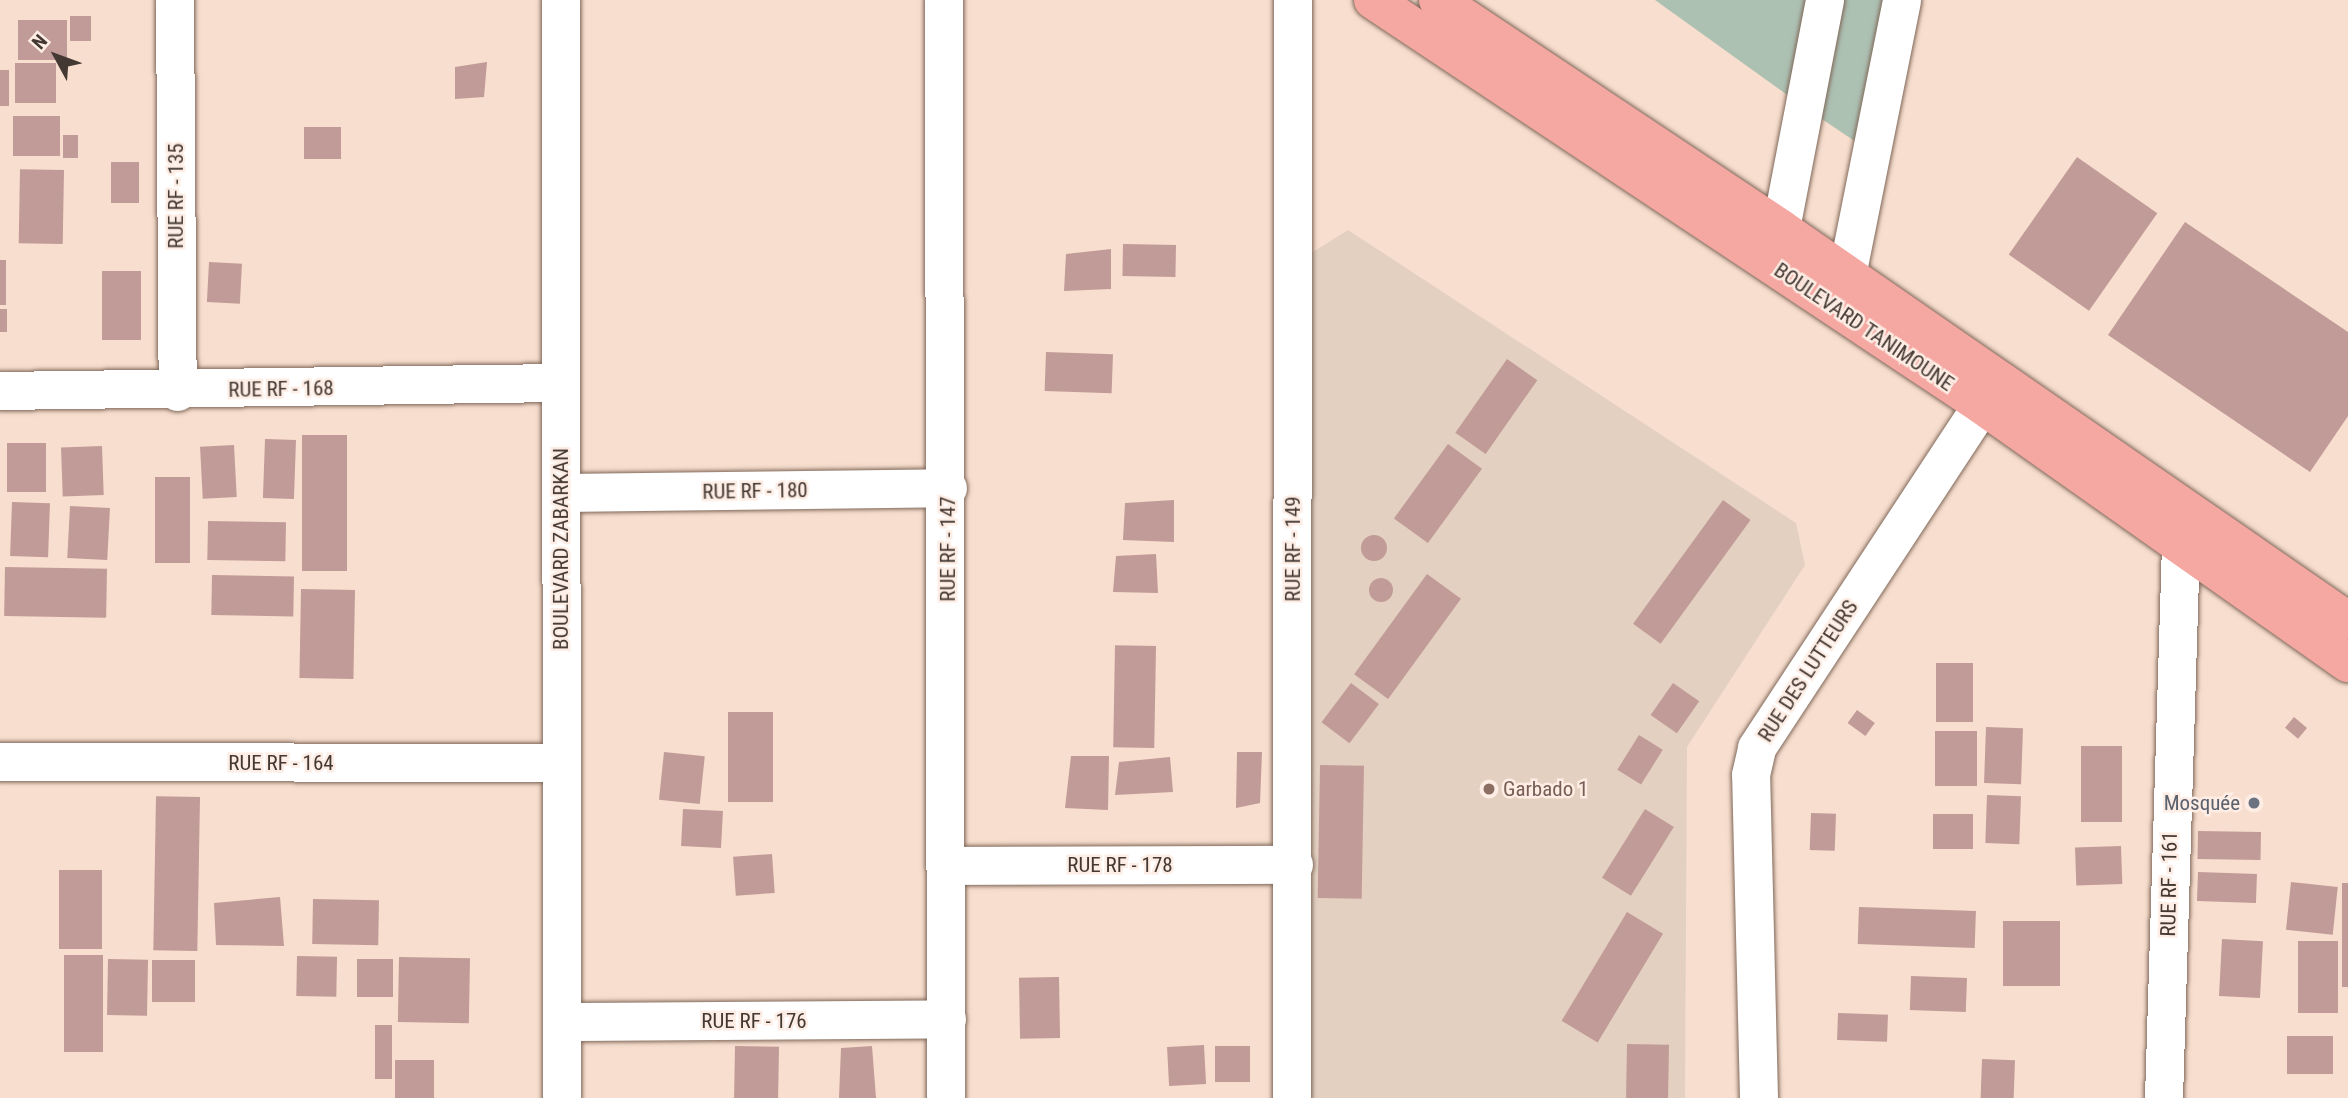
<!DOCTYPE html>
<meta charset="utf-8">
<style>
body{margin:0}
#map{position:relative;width:2348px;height:1098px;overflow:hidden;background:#f8dece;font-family:"Roboto Condensed",sans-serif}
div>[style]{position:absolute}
.education>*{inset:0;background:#e3d0c1}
.green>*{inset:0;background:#adc1b3}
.building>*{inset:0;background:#c19b97;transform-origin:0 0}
.round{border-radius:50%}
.roads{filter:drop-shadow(0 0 2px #7f685a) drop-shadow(0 0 2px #7f685a)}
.minor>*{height:38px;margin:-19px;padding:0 19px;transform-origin:19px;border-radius:19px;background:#fff}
.major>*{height:38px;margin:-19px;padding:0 19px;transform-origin:19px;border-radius:19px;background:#f5a7a2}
.dots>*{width:19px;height:19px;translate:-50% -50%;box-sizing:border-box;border:4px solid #fdede4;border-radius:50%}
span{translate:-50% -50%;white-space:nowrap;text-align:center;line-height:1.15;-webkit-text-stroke:5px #fdede4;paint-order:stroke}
.street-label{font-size:21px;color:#433832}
.education-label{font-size:21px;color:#785e54}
.left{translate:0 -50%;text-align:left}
.worship-label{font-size:21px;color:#5b616d}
.right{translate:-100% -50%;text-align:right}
.north{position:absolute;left:21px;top:21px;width:70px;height:70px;-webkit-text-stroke:5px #fdede4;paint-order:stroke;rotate:311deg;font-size:19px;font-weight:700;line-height:28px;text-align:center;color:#433832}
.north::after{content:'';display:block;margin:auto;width:24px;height:32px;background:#433832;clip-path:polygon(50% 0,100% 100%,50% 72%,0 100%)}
</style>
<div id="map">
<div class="education">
<i style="clip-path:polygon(1348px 230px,1796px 523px,1805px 565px,1687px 747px,1685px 1098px,1304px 1098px,1305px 257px)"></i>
</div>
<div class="green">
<i style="clip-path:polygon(1655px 0,1887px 0,1859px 144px,1804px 107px)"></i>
</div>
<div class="building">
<i style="left:70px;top:16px;width:21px;height:25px"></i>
<i style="left:18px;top:20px;width:49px;height:40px"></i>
<i style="clip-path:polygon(487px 62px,484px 97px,455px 99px,455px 67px)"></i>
<i style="left:15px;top:63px;width:41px;height:40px"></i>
<i style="left:0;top:70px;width:9px;height:36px"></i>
<i style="left:13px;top:116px;width:47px;height:40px"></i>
<i style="left:304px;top:127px;width:37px;height:32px"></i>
<i style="left:63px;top:135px;width:15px;height:23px"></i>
<i style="left:2077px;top:157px;width:98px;height:119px;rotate:35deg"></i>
<i style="left:111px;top:162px;width:28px;height:41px"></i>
<i style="left:64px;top:170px;width:74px;height:44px;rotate:91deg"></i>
<i style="clip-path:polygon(2185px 222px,2348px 332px,2348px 416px,2310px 472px,2108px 335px)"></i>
<i style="left:1123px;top:244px;width:53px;height:32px;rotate:1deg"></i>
<i style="clip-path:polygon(1111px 249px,1111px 289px,1064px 291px,1066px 254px)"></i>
<i style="left:0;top:260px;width:6px;height:45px"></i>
<i style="left:209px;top:262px;width:33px;height:40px;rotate:3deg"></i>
<i style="left:102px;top:271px;width:39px;height:69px"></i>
<i style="left:0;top:309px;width:7px;height:23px"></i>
<i style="left:1046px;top:352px;width:67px;height:39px;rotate:2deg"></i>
<i style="left:1507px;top:359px;width:37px;height:90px;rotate:35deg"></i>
<i style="left:302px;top:435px;width:45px;height:136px"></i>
<i style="left:265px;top:439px;width:31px;height:59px;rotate:2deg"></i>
<i style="left:7px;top:443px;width:39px;height:49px"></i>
<i style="left:1448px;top:444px;width:42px;height:92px;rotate:36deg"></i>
<i style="left:234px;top:445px;width:52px;height:34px;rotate:87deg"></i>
<i style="left:102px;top:446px;width:49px;height:41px;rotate:88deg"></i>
<i style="left:155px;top:477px;width:35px;height:86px"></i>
<i style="clip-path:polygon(1174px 500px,1174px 542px,1123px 540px,1125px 503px)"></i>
<i style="left:1723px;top:500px;width:34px;height:153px;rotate:36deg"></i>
<i style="left:12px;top:502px;width:38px;height:54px;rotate:2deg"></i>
<i style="left:70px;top:506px;width:40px;height:52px;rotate:3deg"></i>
<i style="left:208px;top:521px;width:78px;height:39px;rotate:1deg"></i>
<i class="round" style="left:1361px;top:535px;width:26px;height:26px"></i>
<i style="clip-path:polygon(1156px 554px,1158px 593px,1113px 592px,1116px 556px)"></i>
<i style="left:5px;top:567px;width:102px;height:49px;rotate:1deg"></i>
<i style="left:1427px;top:574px;width:42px;height:124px;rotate:36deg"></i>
<i style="left:212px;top:575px;width:82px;height:40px;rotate:1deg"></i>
<i class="round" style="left:1369px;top:578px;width:24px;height:24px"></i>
<i style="left:301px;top:589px;width:54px;height:89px;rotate:1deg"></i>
<i style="left:1156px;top:646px;width:102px;height:41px;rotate:91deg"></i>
<i style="left:1936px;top:663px;width:37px;height:59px"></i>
<i style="left:1351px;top:683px;width:35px;height:49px;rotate:37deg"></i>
<i style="left:1673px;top:683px;width:32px;height:39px;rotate:35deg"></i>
<i style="left:1857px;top:710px;width:22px;height:16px;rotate:36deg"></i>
<i style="left:773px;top:712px;width:90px;height:45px;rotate:90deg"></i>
<i style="left:2294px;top:717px;width:17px;height:14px;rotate:40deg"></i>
<i style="left:1986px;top:727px;width:37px;height:56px;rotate:2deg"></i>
<i style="left:1935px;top:731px;width:42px;height:55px"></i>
<i style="left:1639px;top:735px;width:28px;height:41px;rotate:32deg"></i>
<i style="left:2081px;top:746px;width:41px;height:76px"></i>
<i style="left:664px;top:752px;width:41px;height:48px;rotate:6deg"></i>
<i style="clip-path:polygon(1237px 752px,1262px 752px,1260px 803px,1236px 808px)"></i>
<i style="clip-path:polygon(1071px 756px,1109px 756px,1108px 810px,1065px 808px)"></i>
<i style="clip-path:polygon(1170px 757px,1173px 792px,1115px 795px,1119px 762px)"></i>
<i style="left:1320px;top:765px;width:44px;height:133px;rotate:1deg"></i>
<i style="left:1987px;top:795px;width:34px;height:48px;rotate:2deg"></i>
<i style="left:200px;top:797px;width:154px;height:44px;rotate:91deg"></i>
<i style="left:683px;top:809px;width:40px;height:37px;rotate:3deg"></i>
<i style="left:1645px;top:809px;width:34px;height:81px;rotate:32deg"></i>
<i style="left:1811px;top:813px;width:25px;height:37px;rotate:2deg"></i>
<i style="left:1933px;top:814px;width:40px;height:35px"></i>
<i style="left:2198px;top:831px;width:63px;height:28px;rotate:1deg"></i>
<i style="left:2121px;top:846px;width:38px;height:46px;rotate:88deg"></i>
<i style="left:772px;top:854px;width:39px;height:39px;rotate:86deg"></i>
<i style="left:59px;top:870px;width:43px;height:79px"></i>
<i style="left:2198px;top:872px;width:59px;height:29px;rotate:2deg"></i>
<i style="left:2291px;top:882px;width:47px;height:48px;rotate:6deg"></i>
<i style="left:2342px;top:883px;width:6px;height:104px"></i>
<i style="clip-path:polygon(280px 897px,284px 946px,216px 945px,214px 903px)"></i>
<i style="left:313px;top:899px;width:66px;height:45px;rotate:1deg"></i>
<i style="left:1859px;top:907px;width:117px;height:37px;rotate:2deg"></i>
<i style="left:1627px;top:912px;width:42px;height:127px;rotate:31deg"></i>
<i style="left:2060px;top:921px;width:65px;height:57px;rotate:90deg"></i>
<i style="left:2222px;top:939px;width:41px;height:57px;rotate:3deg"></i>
<i style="left:2298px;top:941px;width:40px;height:72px"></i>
<i style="left:64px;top:955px;width:39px;height:97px"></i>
<i style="left:297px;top:956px;width:40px;height:40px;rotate:1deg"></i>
<i style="left:399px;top:957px;width:71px;height:65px;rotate:1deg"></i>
<i style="left:108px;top:959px;width:40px;height:56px;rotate:1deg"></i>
<i style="left:357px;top:959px;width:36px;height:38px"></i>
<i style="left:152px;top:960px;width:43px;height:42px"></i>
<i style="left:1911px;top:976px;width:56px;height:34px;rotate:2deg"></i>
<i style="left:1059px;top:977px;width:61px;height:40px;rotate:89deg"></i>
<i style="left:1838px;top:1013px;width:50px;height:27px;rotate:2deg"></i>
<i style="left:375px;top:1025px;width:17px;height:54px"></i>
<i style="left:2333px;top:1036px;width:38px;height:46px;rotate:90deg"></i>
<i style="left:1627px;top:1044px;width:42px;height:54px;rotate:1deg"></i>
<i style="left:1204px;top:1045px;width:39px;height:37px;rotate:87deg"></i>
<i style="left:735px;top:1046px;width:44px;height:52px;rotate:1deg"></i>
<i style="clip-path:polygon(872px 1046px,876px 1098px,839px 1098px,841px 1048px)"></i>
<i style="left:1250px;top:1046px;width:36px;height:35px;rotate:90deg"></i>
<i style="left:1982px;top:1059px;width:33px;height:39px;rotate:2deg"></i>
<i style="left:395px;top:1060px;width:39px;height:38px"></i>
</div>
<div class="roads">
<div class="minor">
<i style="left:175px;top:0;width:392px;rotate:89.6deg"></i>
<i style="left:561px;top:0;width:1098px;rotate:89.95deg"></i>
<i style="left:944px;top:0;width:1098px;rotate:89.9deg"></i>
<i style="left:1781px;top:229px;width:233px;rotate:-79.1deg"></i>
<i style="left:1847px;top:276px;width:281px;rotate:-78.7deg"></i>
<i style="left:0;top:391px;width:561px;rotate:-0.82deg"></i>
<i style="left:562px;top:493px;width:386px;rotate:-0.7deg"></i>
<i style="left:0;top:762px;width:561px;rotate:0.1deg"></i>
<i style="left:947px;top:866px;width:347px;rotate:-0.2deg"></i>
<i style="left:562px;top:1022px;width:385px;rotate:-0.4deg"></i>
<i style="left:1292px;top:1098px;width:1098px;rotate:-89.95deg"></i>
<i style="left:1759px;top:1098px;width:323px;rotate:-91.4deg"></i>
<i style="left:1751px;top:775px;width:28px;rotate:-77deg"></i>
<i style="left:1757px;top:748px;width:410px;rotate:-56.7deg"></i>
<i style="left:2164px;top:1098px;width:554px;rotate:-88.24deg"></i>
</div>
<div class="major">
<i style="left:1373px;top:0;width:731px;rotate:33.62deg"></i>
<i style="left:1982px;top:405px;width:448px;rotate:35.2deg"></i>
<i style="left:1438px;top:0;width:412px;rotate:33.7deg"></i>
<i style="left:1781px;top:229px;width:689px;rotate:34.66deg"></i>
</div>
</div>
<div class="dots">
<i style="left:1489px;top:789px;background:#8d6e63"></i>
<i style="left:2254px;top:803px;background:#6b7280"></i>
</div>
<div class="street-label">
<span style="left:176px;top:196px;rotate:-90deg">RUE RF - 135</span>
<span style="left:1864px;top:327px;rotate:34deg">BOULEVARD TANIMOUNE</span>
<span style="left:281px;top:389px;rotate:-1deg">RUE RF - 168</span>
<span style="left:755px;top:491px;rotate:-1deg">RUE RF - 180</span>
<span style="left:561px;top:549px;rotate:-90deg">BOULEVARD ZABARKAN</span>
<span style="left:948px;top:549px;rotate:-90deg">RUE RF - 147</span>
<span style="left:1293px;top:549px;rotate:-90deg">RUE RF - 149</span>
<span style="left:1808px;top:671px;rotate:-57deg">RUE DES LUTTEURS</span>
<span style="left:281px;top:763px">RUE RF - 164</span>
<span style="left:1120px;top:865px">RUE RF - 178</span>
<span style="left:2169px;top:884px;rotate:-89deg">RUE RF - 161</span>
<span style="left:754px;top:1021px">RUE RF - 176</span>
</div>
<div class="education-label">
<span class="left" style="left:1503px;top:789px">Garbado 1</span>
</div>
<div class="worship-label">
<span class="right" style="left:2240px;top:803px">Mosquée</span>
</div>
<div class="north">N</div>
</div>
